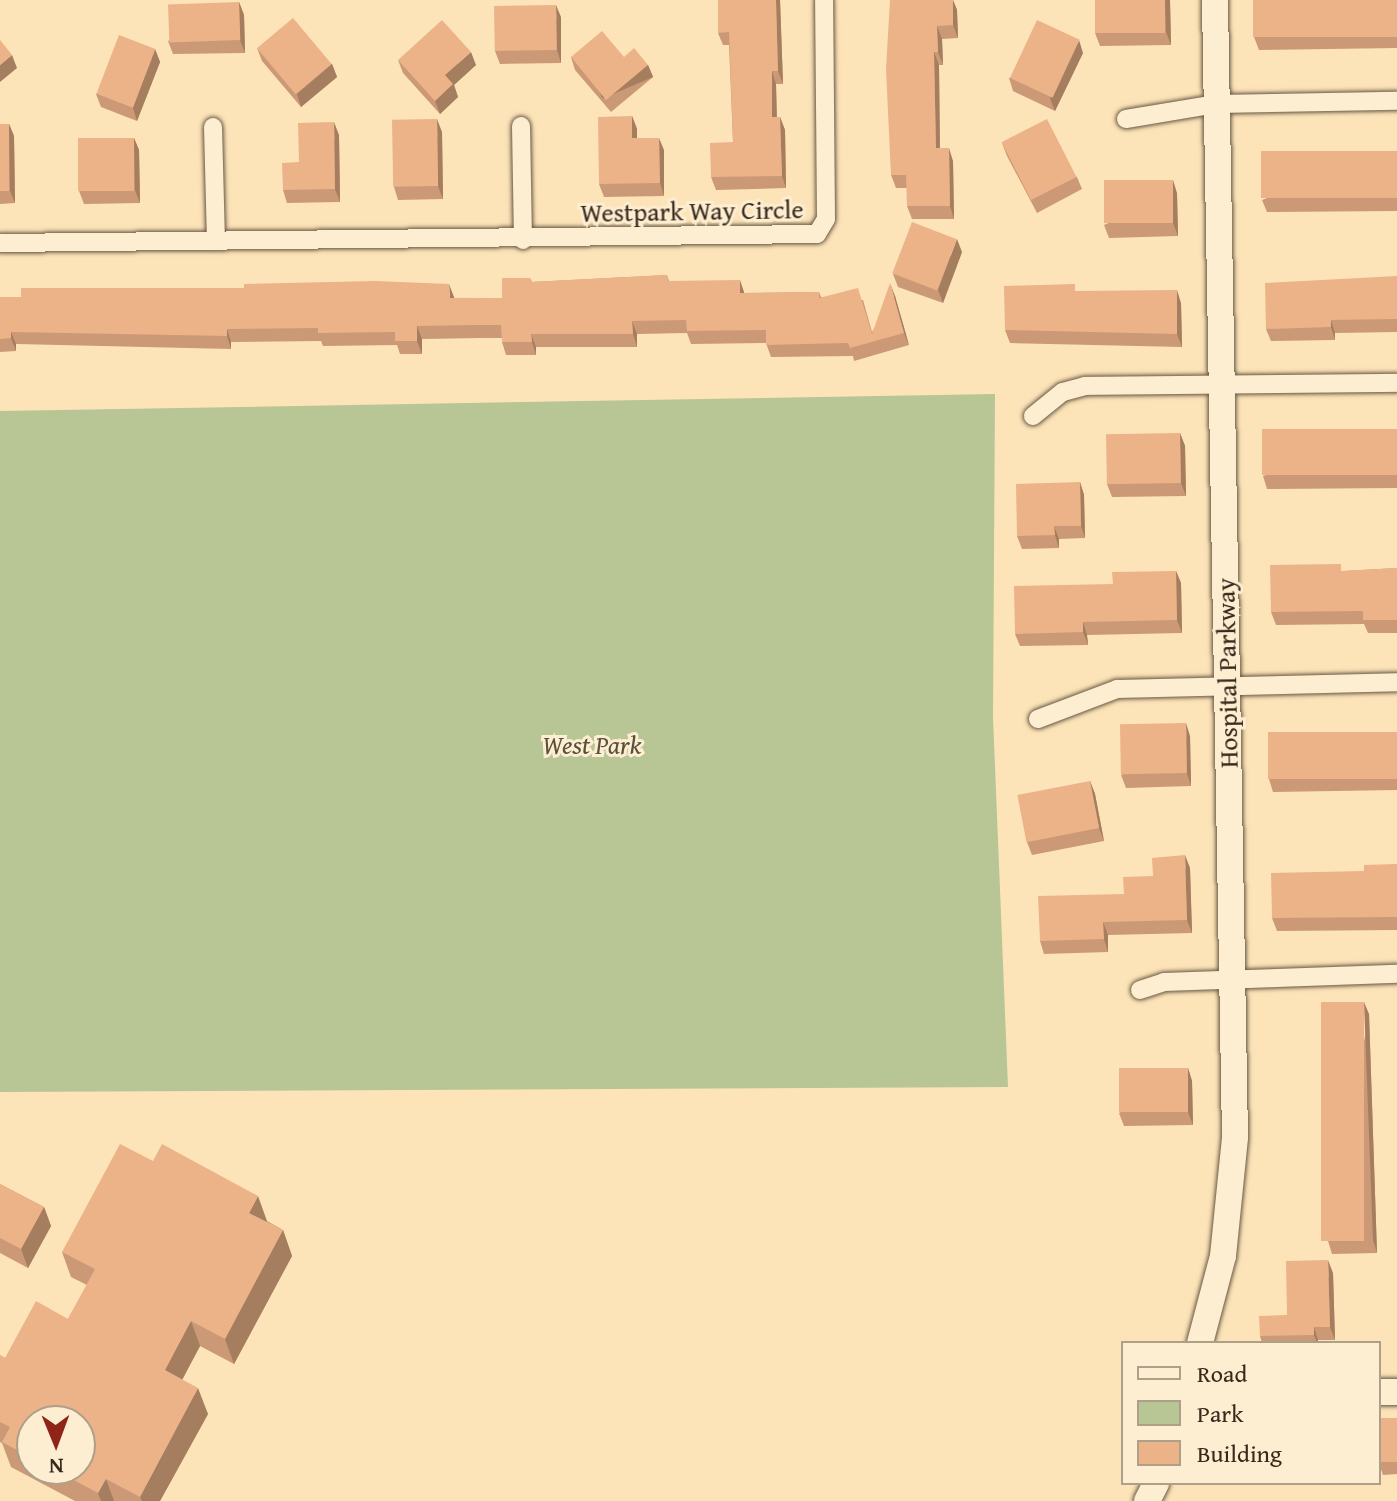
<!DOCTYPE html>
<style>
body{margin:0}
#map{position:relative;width:1397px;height:1501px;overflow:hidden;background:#fce4b8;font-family:"Gentium Book Plus",serif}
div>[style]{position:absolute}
.green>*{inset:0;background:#b8c594}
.roads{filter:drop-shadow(0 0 2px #695844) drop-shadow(0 0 2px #695844)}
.street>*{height:18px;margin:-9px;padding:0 9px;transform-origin:9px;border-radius:9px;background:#fdedd1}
.secondary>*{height:26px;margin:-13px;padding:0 13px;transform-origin:13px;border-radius:13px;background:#fdedd1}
.wall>*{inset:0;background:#cb9975}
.shaded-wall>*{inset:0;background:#a57d5f;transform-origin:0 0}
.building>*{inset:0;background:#ecb288;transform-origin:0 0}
span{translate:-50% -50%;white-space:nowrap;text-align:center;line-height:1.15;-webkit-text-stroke:6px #fdedd1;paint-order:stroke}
.street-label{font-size:26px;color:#38291d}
.park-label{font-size:26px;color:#58503b;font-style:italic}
.legend{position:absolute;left:1121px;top:1341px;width:260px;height:144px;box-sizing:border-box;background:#fdedd1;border:2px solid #ae9f89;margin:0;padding:10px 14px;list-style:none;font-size:24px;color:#38291d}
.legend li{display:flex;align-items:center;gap:16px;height:40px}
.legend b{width:40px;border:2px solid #ae9f89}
.north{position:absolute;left:16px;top:1405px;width:80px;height:80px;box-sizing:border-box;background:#fdedd1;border:2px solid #ae9f89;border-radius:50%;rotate:179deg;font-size:22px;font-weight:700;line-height:32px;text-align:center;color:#38291d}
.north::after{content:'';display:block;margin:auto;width:28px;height:36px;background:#8f2418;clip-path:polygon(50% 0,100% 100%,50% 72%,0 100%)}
</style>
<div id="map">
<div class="green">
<i style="clip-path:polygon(995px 394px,993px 717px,1008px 1087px,0 1092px,0 411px)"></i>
</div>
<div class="roads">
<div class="street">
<i style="left:1126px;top:119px;width:92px;rotate:-9.4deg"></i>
<i style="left:1217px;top:104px;width:180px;rotate:-1deg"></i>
<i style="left:521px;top:126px;width:114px;rotate:89deg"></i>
<i style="left:213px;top:127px;width:114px;rotate:88.5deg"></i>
<i style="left:0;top:243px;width:817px;rotate:-0.63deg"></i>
<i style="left:817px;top:234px;width:17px;rotate:-59deg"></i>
<i style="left:826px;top:219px;width:219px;rotate:-90.5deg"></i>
<i style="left:1033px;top:416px;width:38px;rotate:-39deg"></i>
<i style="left:1063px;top:392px;width:23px;rotate:-15deg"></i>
<i style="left:1085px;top:386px;width:312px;rotate:-0.6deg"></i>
<i style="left:1038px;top:719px;width:85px;rotate:-20.8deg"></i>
<i style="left:1117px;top:689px;width:280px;rotate:-1.4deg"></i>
<i style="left:1140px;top:990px;width:25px;rotate:-18deg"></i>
<i style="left:1164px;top:982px;width:233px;rotate:-2deg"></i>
</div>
<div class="secondary">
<i style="left:1200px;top:1343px;width:90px;rotate:-75.2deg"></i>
<i style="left:1223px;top:1256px;width:120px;rotate:-84.2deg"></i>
<i style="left:1235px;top:1137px;width:1137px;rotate:-91.01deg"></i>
<i style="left:1379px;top:1392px;width:18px"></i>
<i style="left:1147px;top:1501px;width:20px;rotate:-63deg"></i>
</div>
</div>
<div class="wall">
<i style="clip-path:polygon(780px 0,783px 84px,776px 84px,777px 117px,780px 117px,785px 130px,786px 188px,716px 190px,711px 177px,733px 142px,729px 45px,723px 45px,718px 33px)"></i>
<i style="clip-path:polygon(890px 0,953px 0,957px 10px,958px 38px,942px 39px,943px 65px,939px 65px,940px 148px,953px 161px,954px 219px,912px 219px,907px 206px,907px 188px,896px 188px,891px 175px)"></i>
<i style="clip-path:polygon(1095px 0,1170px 0,1171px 45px,1100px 46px,1095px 33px)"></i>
<i style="clip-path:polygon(1397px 0,1397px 48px,1259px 50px,1254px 37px)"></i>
<i style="clip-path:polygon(239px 2px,244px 15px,245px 53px,173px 54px,168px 41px)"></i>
<i style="clip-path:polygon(561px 17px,561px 63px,500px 64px,495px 51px)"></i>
<i style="clip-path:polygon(257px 48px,332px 64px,337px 77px,301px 107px,262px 61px)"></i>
<i style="clip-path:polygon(155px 49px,160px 62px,137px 121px,101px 107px,96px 94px)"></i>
<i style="clip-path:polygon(1083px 53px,1055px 111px,1013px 91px,1009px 78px)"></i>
<i style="clip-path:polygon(571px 57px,624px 57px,648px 65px,653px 77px,611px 112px,575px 70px)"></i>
<i style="clip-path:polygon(398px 60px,476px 65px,454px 85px,458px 97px,440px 114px,403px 73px)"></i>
<i style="clip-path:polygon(632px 116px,637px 129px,637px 138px,664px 150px,664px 196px,604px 197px,599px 184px)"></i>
<i style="clip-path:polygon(0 124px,9px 124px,14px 136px,15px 203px,0 204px)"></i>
<i style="clip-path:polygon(442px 132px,443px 199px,398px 200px,394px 187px)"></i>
<i style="clip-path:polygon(339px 135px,340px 202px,287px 203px,283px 190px)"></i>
<i style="clip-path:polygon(134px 138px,139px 150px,140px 203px,84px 204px,79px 191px)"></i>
<i style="clip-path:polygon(1002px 143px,1077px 177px,1082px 189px,1037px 213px,1007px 156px)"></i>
<i style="clip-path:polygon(1397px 151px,1397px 211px,1267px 212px,1262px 200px)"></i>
<i style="clip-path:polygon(1177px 193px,1178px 236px,1109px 238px,1104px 225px)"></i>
<i style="clip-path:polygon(962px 252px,943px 303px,898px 287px,893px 274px)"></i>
<i style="clip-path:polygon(667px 275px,669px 281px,744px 293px,819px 292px,821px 297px,863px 300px,872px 332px,895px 296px,909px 345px,854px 361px,853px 356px,771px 357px,766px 343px,691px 344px,687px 333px,637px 334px,637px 347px,536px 347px,536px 355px,506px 355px,502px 342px,502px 338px,480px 338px,422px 339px,422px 354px,400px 354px,397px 345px,323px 346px,321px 341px,231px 342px,231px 349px,16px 344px,16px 351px,0 352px,0 297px,502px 298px,530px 278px,532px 282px)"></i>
<i style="clip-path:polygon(1397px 276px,1397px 332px,1335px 333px,1335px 340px,1271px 341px,1266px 329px)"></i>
<i style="clip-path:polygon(1078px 291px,1181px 303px,1182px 347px,1010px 343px,1005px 330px)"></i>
<i style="clip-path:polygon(1397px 429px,1397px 488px,1267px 489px,1263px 476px)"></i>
<i style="clip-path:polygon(1180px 433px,1185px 446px,1186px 496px,1112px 497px,1107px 484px)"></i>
<i style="clip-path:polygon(1080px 482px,1084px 495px,1085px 538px,1059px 539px,1059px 548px,1022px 549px,1017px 536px)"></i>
<i style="clip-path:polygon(1397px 568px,1397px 633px,1368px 633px,1364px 624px,1276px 625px,1271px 612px,1344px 571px)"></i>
<i style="clip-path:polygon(1176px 571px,1181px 583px,1182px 633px,1087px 635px,1088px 645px,1020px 646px,1015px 634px,1113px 584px)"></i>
<i style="clip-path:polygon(1397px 732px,1397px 790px,1273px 792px,1269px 779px)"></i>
<i style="clip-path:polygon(1190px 736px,1191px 786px,1126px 788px,1121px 775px)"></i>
<i style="clip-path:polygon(1090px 781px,1095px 794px,1104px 841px,1032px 855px,1027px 842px)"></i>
<i style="clip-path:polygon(1397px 864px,1397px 930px,1277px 931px,1272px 918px,1364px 871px)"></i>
<i style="clip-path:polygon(1190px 868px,1192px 933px,1108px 935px,1108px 952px,1044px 954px,1040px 941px,1124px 894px,1153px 876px)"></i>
<i style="clip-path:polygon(1369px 1014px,1377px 1253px,1332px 1254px,1328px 1241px)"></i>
<i style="clip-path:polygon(1188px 1068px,1192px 1081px,1193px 1125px,1124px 1126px,1119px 1113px)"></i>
<i style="clip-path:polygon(0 1184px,44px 1207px,51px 1226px,28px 1268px,0 1253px)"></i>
<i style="clip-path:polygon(evenodd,267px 1221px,283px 1230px,292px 1256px,234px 1364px,200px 1346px,182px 1380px,208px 1414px,160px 1501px,75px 1501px,11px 1467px,2px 1443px,0 1442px,0 1355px,5px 1358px,68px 1319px,87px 1285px,71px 1277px,62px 1252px,267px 1221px,32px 1421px,80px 1469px,32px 1469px,32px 1421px)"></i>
<i style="clip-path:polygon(1333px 1273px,1335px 1340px,1318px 1340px,1318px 1343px,1262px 1343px,1260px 1336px,1287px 1315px)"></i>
<i style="clip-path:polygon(1379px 1418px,1397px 1418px,1397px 1474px,1383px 1475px,1379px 1464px)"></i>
</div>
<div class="shaded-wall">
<i style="clip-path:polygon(776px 0,780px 0,783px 84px,778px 71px)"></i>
<i style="clip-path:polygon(953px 0,957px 10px,958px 38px,953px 25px)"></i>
<i style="clip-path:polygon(1165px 0,1170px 0,1171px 45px,1166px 32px)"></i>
<i style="clip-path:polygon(239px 2px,244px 15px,245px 53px,240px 40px)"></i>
<i style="clip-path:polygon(556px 5px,561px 17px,561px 63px,557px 50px)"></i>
<i style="clip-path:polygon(937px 26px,942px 39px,943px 65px,938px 52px)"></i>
<i style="clip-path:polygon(1079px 40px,1083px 53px,1055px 111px,1050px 98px)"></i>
<i style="clip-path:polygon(155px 49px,160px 62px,137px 121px,133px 108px)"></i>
<i style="clip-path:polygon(471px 52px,476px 65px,454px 85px,458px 97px,440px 114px,435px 101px,445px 75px)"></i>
<i style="clip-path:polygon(934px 52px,939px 65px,940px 161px,936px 148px)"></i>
<i style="clip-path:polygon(12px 55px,17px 68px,0 82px,0 65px)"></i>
<i style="clip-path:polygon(332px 64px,337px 77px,301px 107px,297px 94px)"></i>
<i style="left:648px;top:65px;width:13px;height:55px;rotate:67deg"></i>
<i style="clip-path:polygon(772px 71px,776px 84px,777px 130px,772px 117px)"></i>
<i style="clip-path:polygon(632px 116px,637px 129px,637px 151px,632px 138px)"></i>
<i style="clip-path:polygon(780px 117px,785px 130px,786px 188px,782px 176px)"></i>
<i style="clip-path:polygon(437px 119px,442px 132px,443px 199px,438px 186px)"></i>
<i style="clip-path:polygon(334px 122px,339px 135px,340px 202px,335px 189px)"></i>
<i style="clip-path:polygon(9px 124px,14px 136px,15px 203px,10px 191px)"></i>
<i style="clip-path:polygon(134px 138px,139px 150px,140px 203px,135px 190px)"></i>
<i style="clip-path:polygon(659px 138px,664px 150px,664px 196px,660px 183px)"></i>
<i style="clip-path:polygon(949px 148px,953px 161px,954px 219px,950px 206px)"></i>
<i style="clip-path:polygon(1173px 180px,1177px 193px,1178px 236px,1173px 223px)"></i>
<i style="clip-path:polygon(957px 239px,962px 252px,943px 303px,938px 290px)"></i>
<i style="clip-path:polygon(740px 280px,744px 292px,745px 306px,740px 293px)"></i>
<i style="clip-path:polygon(890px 283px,895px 296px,909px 345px,904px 333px)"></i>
<i style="clip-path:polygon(449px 284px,454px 297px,454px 311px,450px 298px)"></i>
<i style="clip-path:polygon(1177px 290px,1181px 303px,1182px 347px,1177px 334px)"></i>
<i style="clip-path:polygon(1331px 320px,1335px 333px,1335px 340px,1331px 327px)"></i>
<i style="clip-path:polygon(632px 321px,637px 334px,637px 347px,633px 334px)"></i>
<i style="clip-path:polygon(417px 326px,422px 339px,422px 354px,417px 341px)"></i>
<i style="clip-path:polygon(227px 329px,231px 342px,231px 349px,227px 336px)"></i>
<i style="clip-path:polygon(11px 332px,16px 344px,16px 351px,11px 338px)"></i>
<i style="clip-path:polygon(531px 334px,536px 347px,536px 355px,532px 342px)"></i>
<i style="clip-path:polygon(1180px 433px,1185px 446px,1186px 496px,1181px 483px)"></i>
<i style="clip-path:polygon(1080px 482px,1084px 495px,1085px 538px,1081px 526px)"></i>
<i style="clip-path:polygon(1054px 526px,1059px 539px,1059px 548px,1055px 535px)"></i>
<i style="clip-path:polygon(1176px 571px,1181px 583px,1182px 633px,1177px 620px)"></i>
<i style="clip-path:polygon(1083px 622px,1087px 635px,1088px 645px,1083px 632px)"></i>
<i style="clip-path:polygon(1186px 723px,1190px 736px,1191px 786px,1187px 773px)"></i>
<i style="clip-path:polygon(1090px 781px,1095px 794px,1104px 841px,1099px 828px)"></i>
<i style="clip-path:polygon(1185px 855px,1190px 868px,1192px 933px,1187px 920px)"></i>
<i style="clip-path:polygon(1103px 922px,1108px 935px,1108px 952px,1104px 939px)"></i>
<i style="clip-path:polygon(1364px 1002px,1369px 1014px,1377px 1253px,1373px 1240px)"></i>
<i style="clip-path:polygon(1188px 1068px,1192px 1081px,1193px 1125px,1188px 1112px)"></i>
<i style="clip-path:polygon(258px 1196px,267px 1221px,258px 1238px,249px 1213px)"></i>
<i style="clip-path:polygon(44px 1207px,51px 1226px,28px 1268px,21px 1249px)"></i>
<i style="clip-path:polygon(283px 1230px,292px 1256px,234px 1364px,225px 1339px)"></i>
<i style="clip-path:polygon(1328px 1260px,1333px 1273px,1335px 1340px,1330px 1327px)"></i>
<i style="clip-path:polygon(191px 1321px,200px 1346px,174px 1395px,165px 1370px)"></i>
<i style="clip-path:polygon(1314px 1327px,1318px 1340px,1318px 1343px,1317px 1343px,1314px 1335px)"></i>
<i style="clip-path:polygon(198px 1388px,208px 1414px,160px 1501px,142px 1501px,140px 1497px)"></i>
<i style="clip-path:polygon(106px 1479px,114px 1501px,101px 1501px,98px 1493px)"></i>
</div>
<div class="building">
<i style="clip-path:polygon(718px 0,776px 0,778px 71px,772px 71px,772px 117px,780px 117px,782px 176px,711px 177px,710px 143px,733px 142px,729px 32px,718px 33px)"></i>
<i style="clip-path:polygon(890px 0,953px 0,953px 25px,937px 26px,938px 52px,934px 52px,936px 148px,949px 148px,950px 206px,907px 206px,906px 175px,891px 175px,886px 69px)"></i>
<i style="left:1095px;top:0;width:70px;height:33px"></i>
<i style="left:1253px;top:0;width:144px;height:37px"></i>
<i style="left:239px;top:2px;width:38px;height:71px;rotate:88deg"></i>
<i style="left:556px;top:5px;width:45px;height:62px;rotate:89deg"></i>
<i style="left:293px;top:18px;width:60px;height:47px;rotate:50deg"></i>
<i style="clip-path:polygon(442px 20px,471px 52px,445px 75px,453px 84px,435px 101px,398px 60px)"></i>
<i style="left:1037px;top:20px;width:47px;height:64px;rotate:25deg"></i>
<i style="clip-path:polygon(602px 31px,624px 57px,634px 48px,648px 65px,606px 100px,571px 57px)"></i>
<i style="left:119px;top:35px;width:39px;height:63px;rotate:21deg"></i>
<i style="clip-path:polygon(0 40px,12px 55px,0 65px)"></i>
<i style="clip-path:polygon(632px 116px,632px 138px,659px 138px,660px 183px,599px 184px,598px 117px)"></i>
<i style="left:437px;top:119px;width:67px;height:45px;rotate:89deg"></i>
<i style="left:1047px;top:119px;width:65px;height:51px;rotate:63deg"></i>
<i style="clip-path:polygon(334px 122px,335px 189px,283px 190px,282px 163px,299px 162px,298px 123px)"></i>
<i style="left:0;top:124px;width:9px;height:67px"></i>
<i style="left:78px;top:138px;width:56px;height:53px"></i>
<i style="left:1397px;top:151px;width:47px;height:136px;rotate:90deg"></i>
<i style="left:1173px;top:180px;width:43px;height:69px;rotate:90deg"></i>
<i style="left:912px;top:222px;width:48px;height:55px;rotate:21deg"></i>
<i style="clip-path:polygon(667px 275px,668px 281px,740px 280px,740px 293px,819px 292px,819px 298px,858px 288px,872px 334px,890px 283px,904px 333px,850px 348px,848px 343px,766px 345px,766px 330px,687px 331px,686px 320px,632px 321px,633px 334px,531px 334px,532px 342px,502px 342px,501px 325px,475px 325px,417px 326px,417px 341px,395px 341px,395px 332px,318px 333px,318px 328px,227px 329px,227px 336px,11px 332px,11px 338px,0 339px,0 297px,21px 297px,21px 288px,244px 288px,244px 284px,375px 281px,449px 284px,450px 298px,502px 298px,502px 278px,530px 278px,531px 282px)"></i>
<i style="clip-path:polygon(1397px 276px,1397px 319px,1331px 320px,1331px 327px,1266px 329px,1265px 283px)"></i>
<i style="clip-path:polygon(1075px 284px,1075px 291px,1177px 290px,1177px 334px,1005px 330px,1004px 286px)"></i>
<i style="left:1397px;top:429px;width:46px;height:135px;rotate:90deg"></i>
<i style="left:1180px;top:433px;width:50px;height:74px;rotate:89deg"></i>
<i style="clip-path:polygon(1080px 482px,1081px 526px,1054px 526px,1055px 535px,1017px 536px,1016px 484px)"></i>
<i style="clip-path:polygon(1341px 564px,1341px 571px,1397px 568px,1397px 620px,1363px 620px,1363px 611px,1271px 612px,1270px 565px)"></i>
<i style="clip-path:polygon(1176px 571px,1177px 620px,1083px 622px,1083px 632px,1015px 634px,1014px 586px,1113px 584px,1112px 572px)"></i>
<i style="left:1186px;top:723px;width:50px;height:66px;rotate:89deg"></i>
<i style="left:1268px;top:732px;width:129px;height:47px"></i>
<i style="left:1090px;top:781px;width:48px;height:74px;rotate:79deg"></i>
<i style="clip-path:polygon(1185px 855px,1187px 920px,1103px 922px,1104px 939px,1040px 941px,1038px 896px,1124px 894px,1123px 877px,1153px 876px,1152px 858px)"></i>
<i style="clip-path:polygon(1397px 864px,1397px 917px,1272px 918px,1271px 873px,1364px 871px,1364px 865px)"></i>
<i style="left:1321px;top:1002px;width:43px;height:239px"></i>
<i style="left:1188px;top:1068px;width:44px;height:69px;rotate:90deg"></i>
<i style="clip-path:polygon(120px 1144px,153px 1161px,162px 1144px,258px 1196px,249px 1213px,283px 1230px,225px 1339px,191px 1321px,165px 1370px,198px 1388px,140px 1497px,106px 1479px,98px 1493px,53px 1469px,80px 1469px,80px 1421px,32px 1421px,32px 1458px,2px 1442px,10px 1427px,0 1422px,0 1355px,5px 1358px,36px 1301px,68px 1319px,95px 1269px,62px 1252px)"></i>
<i style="clip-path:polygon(0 1184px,44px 1207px,21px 1249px,0 1238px)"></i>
<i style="clip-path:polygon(1328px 1260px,1330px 1327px,1314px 1327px,1314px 1335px,1260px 1336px,1259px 1316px,1287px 1315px,1286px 1261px)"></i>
<i style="left:1379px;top:1418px;width:18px;height:44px"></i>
</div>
<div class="street-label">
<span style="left:692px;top:211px;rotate:-1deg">Westpark Way Circle</span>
<span style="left:1227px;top:673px;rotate:-91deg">Hospital Parkway</span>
</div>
<div class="park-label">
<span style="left:592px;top:745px">West Park</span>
</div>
<ul class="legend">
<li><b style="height:10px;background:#fdedd1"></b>Road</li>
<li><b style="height:22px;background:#b8c594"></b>Park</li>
<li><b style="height:22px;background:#ecb288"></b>Building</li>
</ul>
<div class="north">N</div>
</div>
